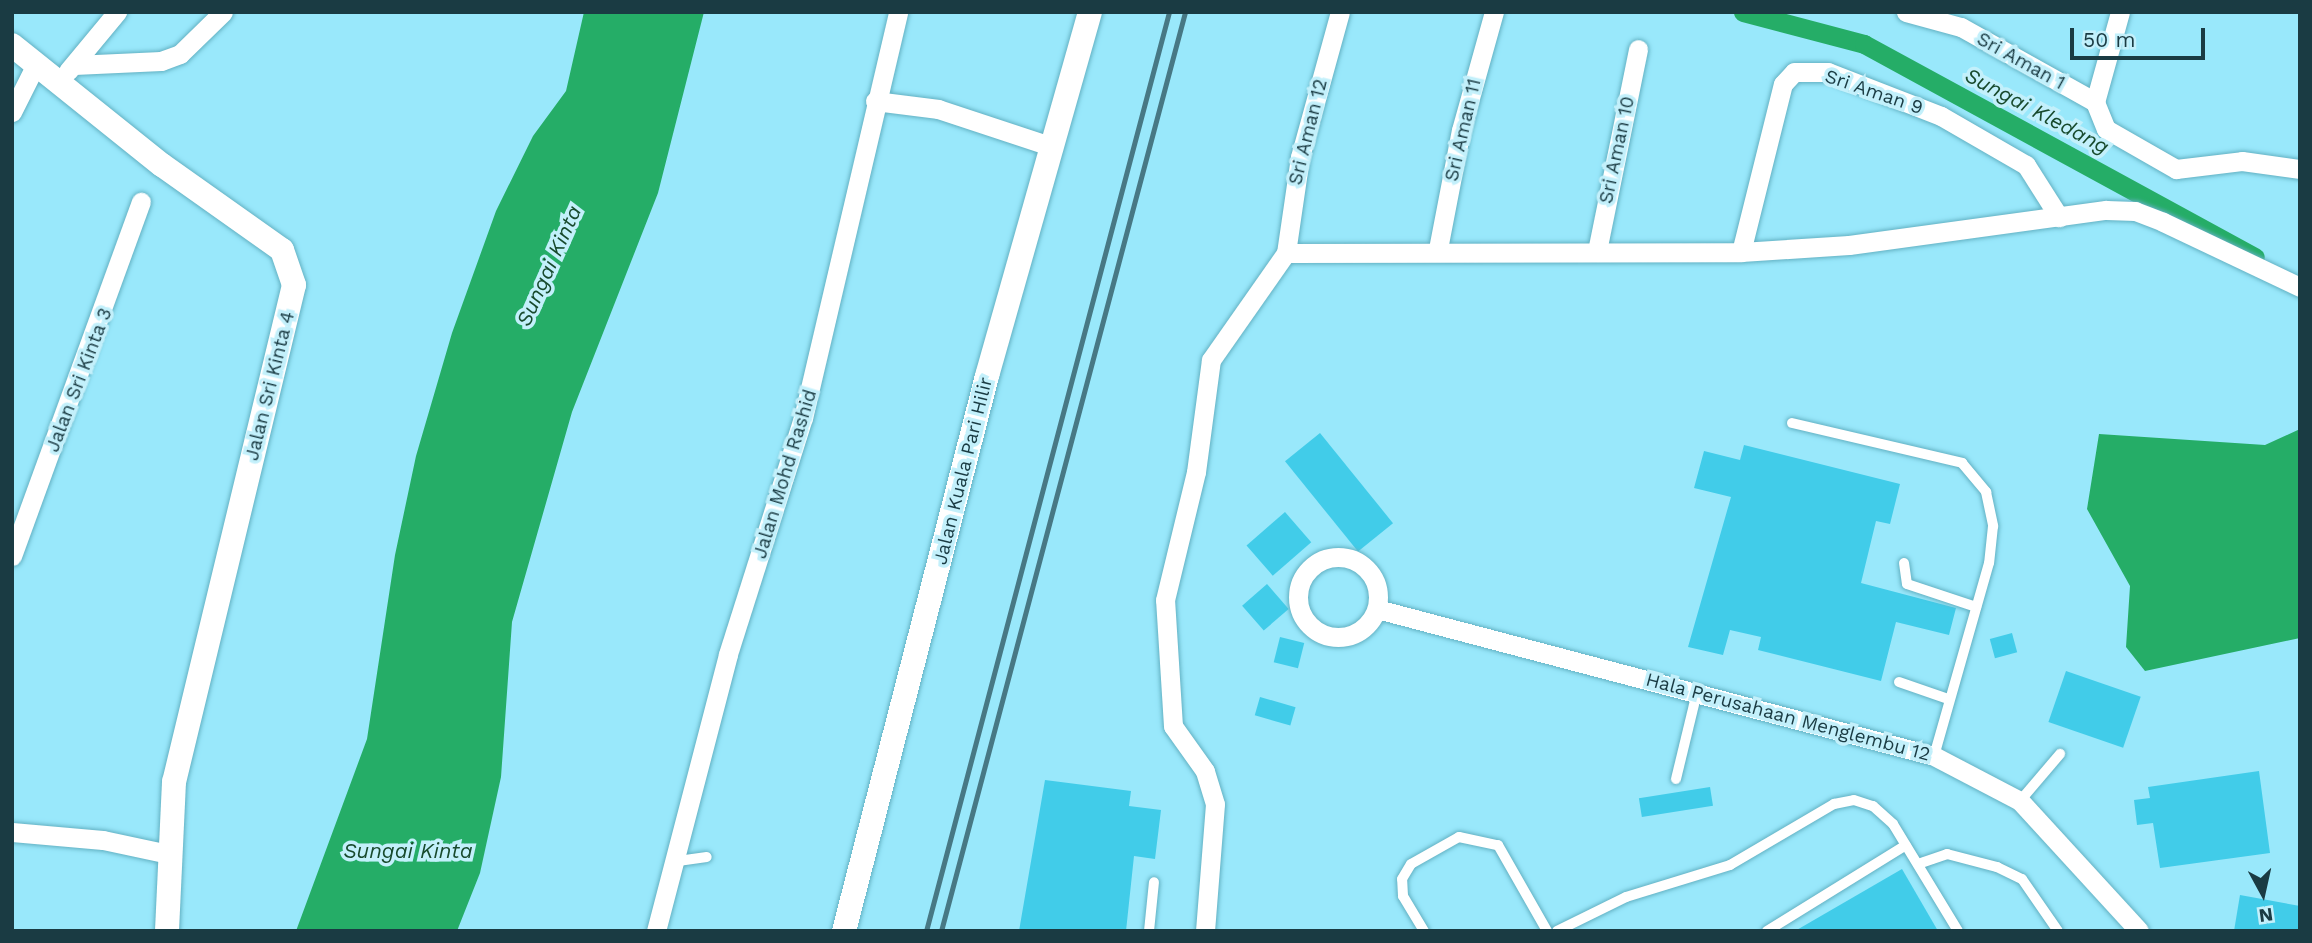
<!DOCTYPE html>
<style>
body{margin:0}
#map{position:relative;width:2312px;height:943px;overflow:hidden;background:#99e8fb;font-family:"Work Sans",sans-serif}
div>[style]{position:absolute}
.water>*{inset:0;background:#25ad67}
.canal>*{height:19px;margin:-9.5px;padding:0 9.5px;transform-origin:9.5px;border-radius:9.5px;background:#25ad67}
.building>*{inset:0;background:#41cce9;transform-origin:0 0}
.roads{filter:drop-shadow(0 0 2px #63b1c3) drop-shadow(0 0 2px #63b1c3)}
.service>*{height:10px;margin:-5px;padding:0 5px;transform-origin:5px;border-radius:5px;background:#fff}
.minor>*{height:19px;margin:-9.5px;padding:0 9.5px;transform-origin:9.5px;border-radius:9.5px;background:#fff}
.minor>.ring{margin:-9.5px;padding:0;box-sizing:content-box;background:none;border:19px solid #fff;border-radius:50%}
.tertiary>*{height:24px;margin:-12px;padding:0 12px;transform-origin:12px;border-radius:12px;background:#fff}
.rail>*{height:5px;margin:-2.5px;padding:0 2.5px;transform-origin:2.5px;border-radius:2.5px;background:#477884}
span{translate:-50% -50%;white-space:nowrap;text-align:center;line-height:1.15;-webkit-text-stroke:7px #c3f0fb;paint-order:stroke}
.street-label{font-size:19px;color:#1a3b43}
.water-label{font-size:21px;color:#184a2d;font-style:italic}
.frame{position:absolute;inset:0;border:14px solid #1a3b43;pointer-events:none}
.north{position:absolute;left:2228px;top:859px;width:70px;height:70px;-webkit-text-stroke:5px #c3f0fb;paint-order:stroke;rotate:172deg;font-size:19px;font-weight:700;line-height:28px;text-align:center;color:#1a3b43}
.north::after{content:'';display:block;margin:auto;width:24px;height:32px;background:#1a3b43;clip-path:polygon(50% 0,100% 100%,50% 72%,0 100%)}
.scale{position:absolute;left:2070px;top:28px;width:135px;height:32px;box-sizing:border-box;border:4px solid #1a3b43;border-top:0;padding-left:9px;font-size:21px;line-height:24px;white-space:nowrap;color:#1a3b43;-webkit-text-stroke:5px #c3f0fb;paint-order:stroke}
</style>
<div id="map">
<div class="water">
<i style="clip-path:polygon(584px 12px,704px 12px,658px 193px,572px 412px,512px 622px,501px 777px,480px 873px,457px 931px,296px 931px,367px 739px,395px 555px,416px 456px,452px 333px,496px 211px,533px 136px,566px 91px)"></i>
<i style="clip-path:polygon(2300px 429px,2300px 638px,2145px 671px,2126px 647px,2130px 586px,2087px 509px,2099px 434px,2265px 445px)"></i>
</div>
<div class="canal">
<i style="left:1743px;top:12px;width:125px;rotate:14.8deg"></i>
<i style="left:1864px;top:44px;width:445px;rotate:28.6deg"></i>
</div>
<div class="building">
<i style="left:1320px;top:433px;width:116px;height:45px;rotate:51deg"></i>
<i style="clip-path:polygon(1744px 445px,1900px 484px,1890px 524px,1876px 521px,1861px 583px,1956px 608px,1949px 635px,1896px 622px,1881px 681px,1758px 650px,1761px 637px,1730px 630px,1723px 655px,1688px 647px,1731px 497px,1694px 488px,1704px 451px,1740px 460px)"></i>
<i style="left:1285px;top:512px;width:40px;height:51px;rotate:49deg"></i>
<i style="left:1267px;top:584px;width:33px;height:33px;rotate:49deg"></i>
<i style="left:2012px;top:633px;width:20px;height:23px;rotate:75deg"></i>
<i style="left:1280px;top:637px;width:25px;height:26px;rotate:14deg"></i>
<i style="left:2066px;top:671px;width:79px;height:54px;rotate:19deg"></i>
<i style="left:1260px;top:697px;width:37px;height:19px;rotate:16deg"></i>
<i style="clip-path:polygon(2259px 771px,2270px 853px,2160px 868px,2153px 823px,2137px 825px,2134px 800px,2150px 798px,2148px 787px)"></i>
<i style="clip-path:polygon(1045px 780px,1131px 791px,1129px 806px,1161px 810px,1155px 859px,1134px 856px,1126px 931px,1019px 931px)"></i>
<i style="left:1710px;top:787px;width:19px;height:72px;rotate:81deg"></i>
<i style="clip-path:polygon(1902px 869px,1938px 931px,1795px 931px)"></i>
<i style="clip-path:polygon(2240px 895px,2300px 906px,2300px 931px,2234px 931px)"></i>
</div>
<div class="roads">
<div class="service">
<i style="left:1792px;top:423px;width:175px;rotate:13.2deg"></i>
<i style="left:1962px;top:463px;width:38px;rotate:50deg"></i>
<i style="left:1986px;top:492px;width:35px;rotate:78deg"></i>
<i style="left:1993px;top:526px;width:37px;rotate:96deg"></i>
<i style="left:1989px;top:563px;width:201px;rotate:105.9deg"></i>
<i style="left:1904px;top:563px;width:21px;rotate:82deg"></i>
<i style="left:1907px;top:584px;width:73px;rotate:18.4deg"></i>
<i style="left:1899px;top:682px;width:52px;rotate:19.1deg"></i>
<i style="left:1676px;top:779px;width:89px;rotate:-76.4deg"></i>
<i style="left:2020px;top:801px;width:62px;rotate:-49.6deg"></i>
<i style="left:671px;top:862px;width:36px;rotate:-8deg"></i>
<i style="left:1918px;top:864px;width:31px;rotate:-19deg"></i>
<i style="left:1947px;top:854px;width:52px;rotate:14.6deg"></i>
<i style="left:1997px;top:867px;width:28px;rotate:26deg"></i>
<i style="left:2022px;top:879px;width:63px;rotate:55.3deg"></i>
<i style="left:1149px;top:931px;width:49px;rotate:-84.2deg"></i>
<i style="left:1424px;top:931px;width:41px;rotate:-121deg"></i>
<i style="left:1403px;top:896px;width:17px;rotate:-93deg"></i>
<i style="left:1402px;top:879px;width:17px;rotate:-59deg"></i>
<i style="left:1411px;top:864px;width:55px;rotate:-29.4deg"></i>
<i style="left:1459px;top:837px;width:40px;rotate:12deg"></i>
<i style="left:1498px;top:845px;width:99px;rotate:60.3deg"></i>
<i style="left:1557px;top:931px;width:77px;rotate:-26.2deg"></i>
<i style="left:1626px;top:897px;width:109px;rotate:-17.1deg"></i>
<i style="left:1730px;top:865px;width:121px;rotate:-30.4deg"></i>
<i style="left:1834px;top:804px;width:20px;rotate:-11deg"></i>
<i style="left:1854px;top:800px;width:20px;rotate:18deg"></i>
<i style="left:1873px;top:806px;width:27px;rotate:42deg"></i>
<i style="left:1893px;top:824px;width:125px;rotate:58.7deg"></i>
<i style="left:1767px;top:931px;width:163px;rotate:-31.7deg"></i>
</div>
<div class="minor">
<i style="left:1906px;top:12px;width:57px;rotate:15.3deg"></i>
<i style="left:1961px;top:27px;width:154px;rotate:29.2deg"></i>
<i style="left:2120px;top:12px;width:93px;rotate:105.5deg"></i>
<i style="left:2095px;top:102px;width:29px;rotate:68deg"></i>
<i style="left:2106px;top:129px;width:81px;rotate:29.7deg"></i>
<i style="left:2176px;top:169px;width:66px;rotate:-6.9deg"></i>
<i style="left:2242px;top:161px;width:59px;rotate:7.9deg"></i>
<i style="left:74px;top:65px;width:87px;rotate:-2.6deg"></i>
<i style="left:161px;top:61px;width:20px;rotate:-20deg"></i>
<i style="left:180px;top:54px;width:60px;rotate:-44.3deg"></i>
<i style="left:68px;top:71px;width:77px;rotate:-50.3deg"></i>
<i style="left:875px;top:101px;width:64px;rotate:7.2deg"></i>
<i style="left:938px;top:109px;width:118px;rotate:18.3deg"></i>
<i style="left:12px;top:112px;width:51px;rotate:-63.4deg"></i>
<i style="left:1438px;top:249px;width:121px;rotate:-79.1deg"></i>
<i style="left:1461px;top:130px;width:123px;rotate:-74.4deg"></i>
<i style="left:1597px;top:251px;width:206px;rotate:-78.5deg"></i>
<i style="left:1741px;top:252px;width:173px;rotate:-76deg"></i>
<i style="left:1783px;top:84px;width:16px;rotate:-47deg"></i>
<i style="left:1794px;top:72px;width:34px"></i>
<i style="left:1828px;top:72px;width:121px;rotate:21.3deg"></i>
<i style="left:1941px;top:116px;width:98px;rotate:30deg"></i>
<i style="left:2026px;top:165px;width:62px;rotate:57.6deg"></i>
<i style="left:1286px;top:253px;width:455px;rotate:-0.1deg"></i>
<i style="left:1741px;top:252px;width:108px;rotate:-3.7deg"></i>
<i style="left:1849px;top:245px;width:259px;rotate:-7.8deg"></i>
<i style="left:2106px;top:210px;width:29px;rotate:2deg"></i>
<i style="left:2135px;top:211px;width:30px;rotate:21deg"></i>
<i style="left:2163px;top:222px;width:152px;rotate:25.4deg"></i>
<i style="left:1286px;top:253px;width:97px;rotate:-81.7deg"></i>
<i style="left:1300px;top:157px;width:150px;rotate:-74.6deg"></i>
<i style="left:12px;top:556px;width:377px;rotate:-70deg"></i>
<i class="ring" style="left:1298px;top:557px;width:61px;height:61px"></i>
<i style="left:1377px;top:609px;width:576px;rotate:14.78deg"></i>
<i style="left:1934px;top:756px;width:97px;rotate:27.6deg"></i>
<i style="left:2020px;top:801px;width:176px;rotate:47.5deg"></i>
<i style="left:12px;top:832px;width:91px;rotate:5deg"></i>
<i style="left:103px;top:840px;width:67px;rotate:12deg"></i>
<i style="left:656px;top:931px;width:286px;rotate:-75.4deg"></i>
<i style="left:728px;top:654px;width:248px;rotate:-72.4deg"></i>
<i style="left:803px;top:418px;width:417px;rotate:-76.8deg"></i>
<i style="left:1205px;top:931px;width:127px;rotate:-85.5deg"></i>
<i style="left:1215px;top:804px;width:34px;rotate:-107deg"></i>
<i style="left:1205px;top:771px;width:55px;rotate:-125.4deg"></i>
<i style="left:1173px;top:726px;width:126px;rotate:-93.6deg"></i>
<i style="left:1165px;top:600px;width:132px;rotate:-76.4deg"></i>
<i style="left:1196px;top:472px;width:113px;rotate:-82.4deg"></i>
<i style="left:1211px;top:360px;width:131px;rotate:-55deg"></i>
</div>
<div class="tertiary">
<i style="left:12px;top:45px;width:192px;rotate:38.7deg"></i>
<i style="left:162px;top:165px;width:147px;rotate:35.3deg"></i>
<i style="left:282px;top:250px;width:37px;rotate:71deg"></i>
<i style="left:294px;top:285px;width:511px;rotate:103.57deg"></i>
<i style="left:174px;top:782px;width:149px;rotate:92.7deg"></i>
<i style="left:844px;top:931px;width:573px;rotate:-75.55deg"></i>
<i style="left:987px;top:376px;width:378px;rotate:-74.2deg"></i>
</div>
</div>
<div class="rail">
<i style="left:926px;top:931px;width:951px;rotate:-75.19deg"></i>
<i style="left:941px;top:931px;width:951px;rotate:-75.13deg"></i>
</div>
<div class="street-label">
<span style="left:2021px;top:61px;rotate:29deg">Sri Aman 1</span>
<span style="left:1874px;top:92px;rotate:19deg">Sri Aman 9</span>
<span style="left:1463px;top:130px;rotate:-77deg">Sri Aman 11</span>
<span style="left:1308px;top:132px;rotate:-76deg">Sri Aman 12</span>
<span style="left:1617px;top:150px;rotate:-78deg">Sri Aman 10</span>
<span style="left:79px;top:380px;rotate:-69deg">Jalan Sri Kinta 3</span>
<span style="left:270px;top:386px;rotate:-76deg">Jalan Sri Kinta 4</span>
<span style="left:963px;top:471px;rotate:-76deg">Jalan Kuala Pari Hilir</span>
<span style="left:785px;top:474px;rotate:-73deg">Jalan Mohd Rashid</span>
<span style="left:1788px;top:717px;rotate:15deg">Hala Perusahaan Menglembu 12</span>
</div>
<div class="water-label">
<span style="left:2037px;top:111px;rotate:28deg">Sungai Kledang</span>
<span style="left:549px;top:266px;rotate:-66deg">Sungai Kinta</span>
<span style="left:408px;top:851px">Sungai Kinta</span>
</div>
<div class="frame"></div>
<div class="north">N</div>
<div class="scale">50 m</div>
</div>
